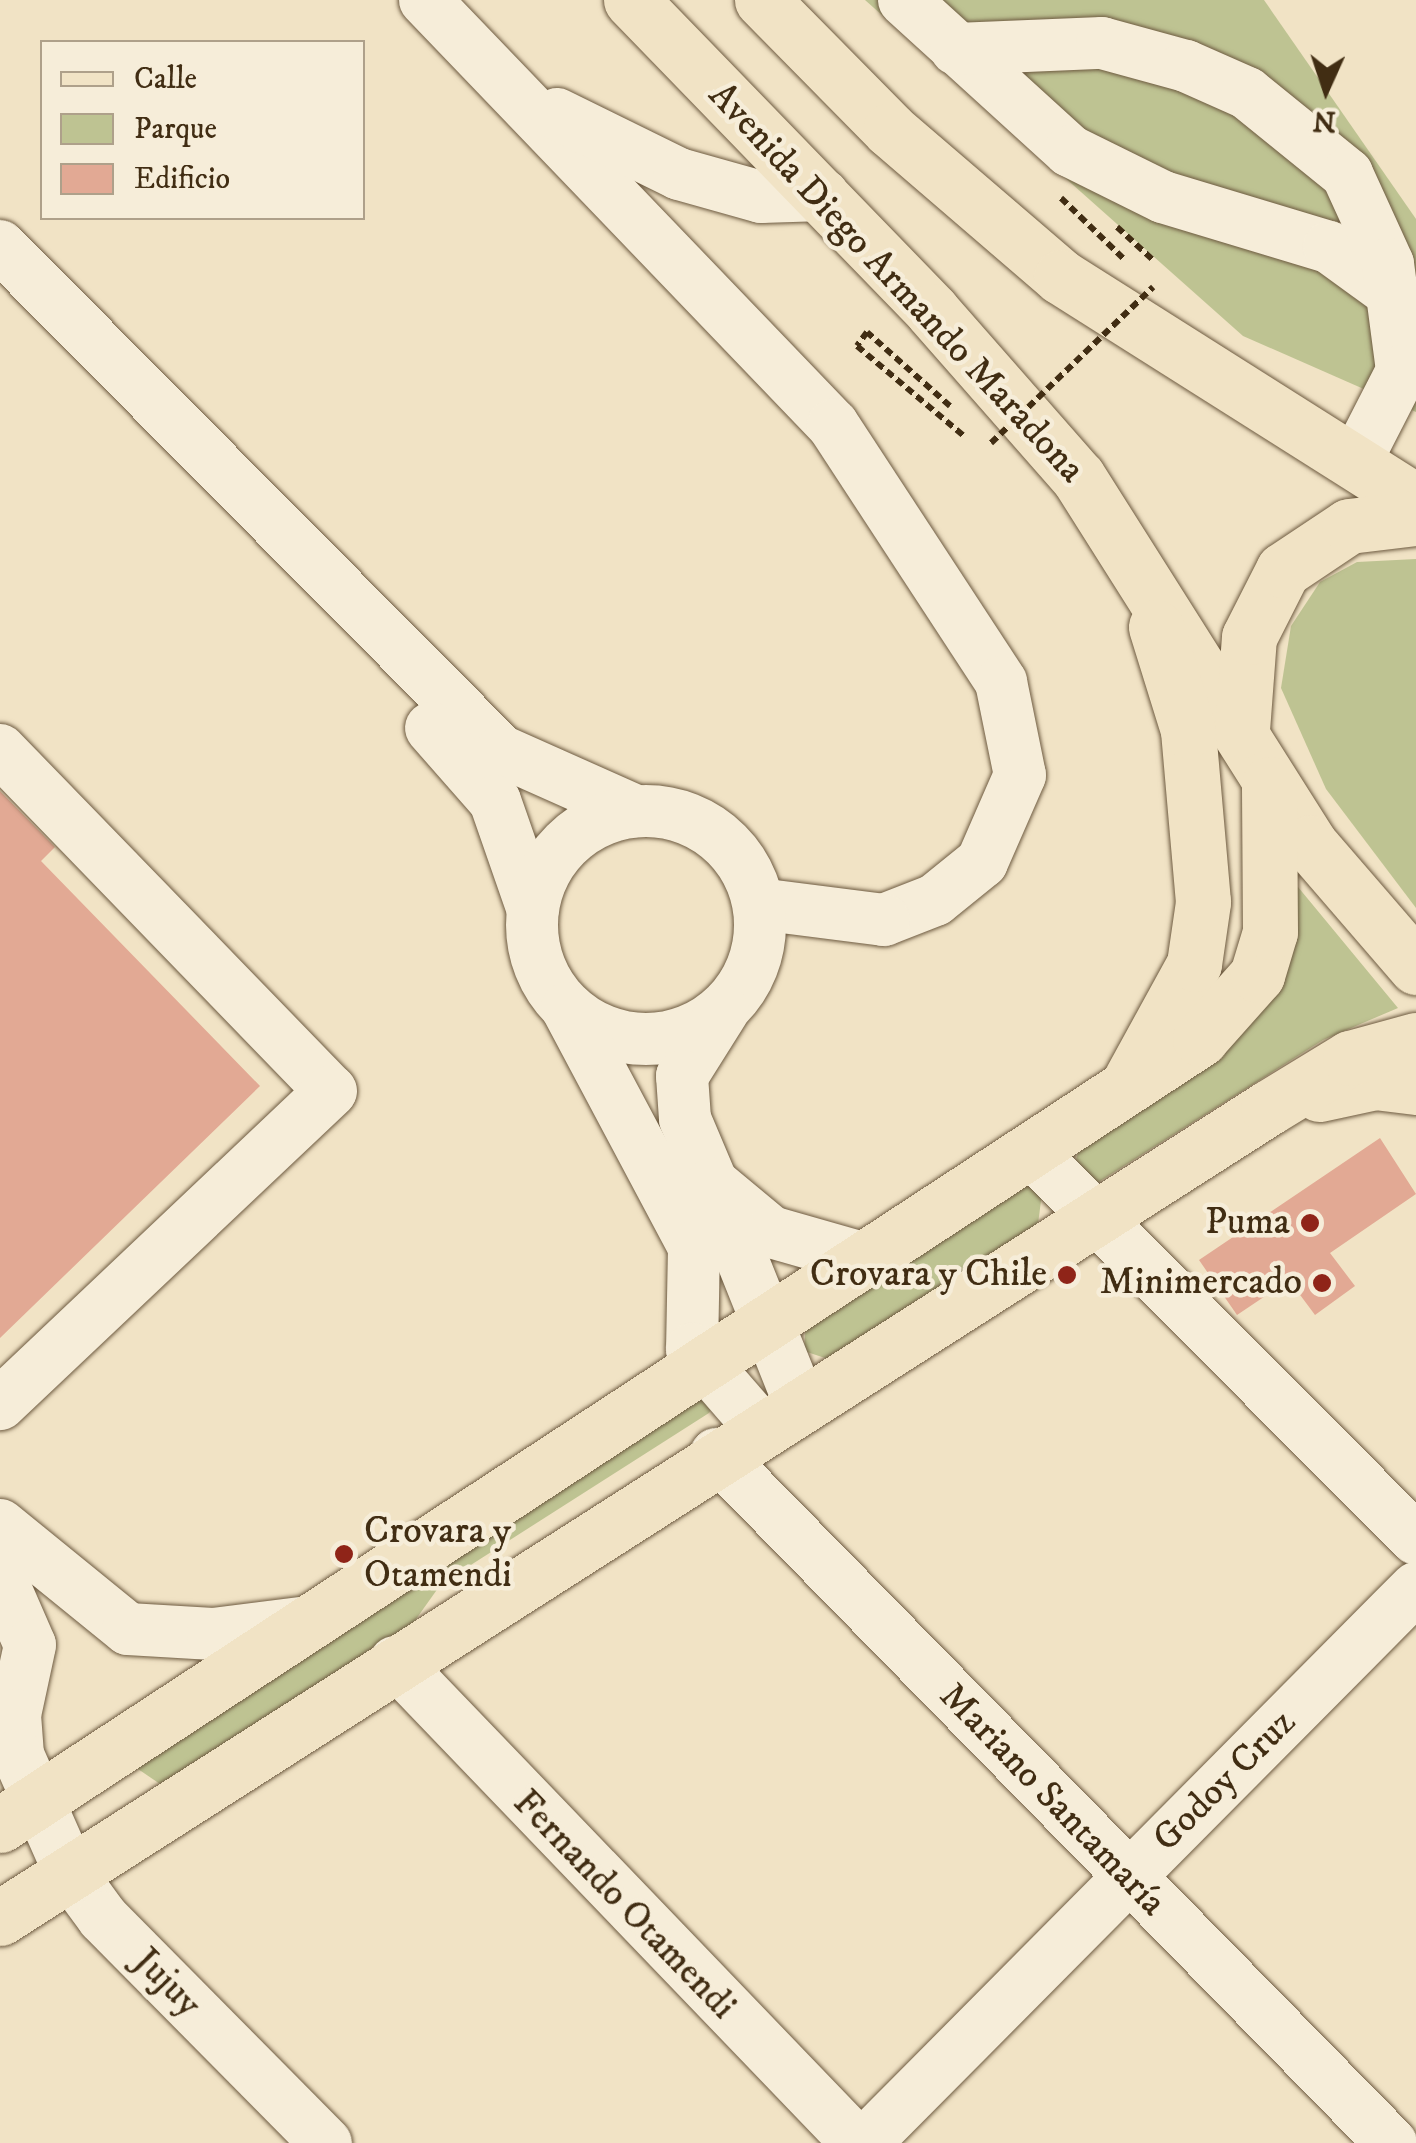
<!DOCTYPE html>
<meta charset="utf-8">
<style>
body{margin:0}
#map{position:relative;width:1416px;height:2143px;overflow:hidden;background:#f1e3c5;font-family:"IM FELL DW Pica",serif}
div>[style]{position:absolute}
.green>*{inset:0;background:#bec392}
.building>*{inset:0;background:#e2a994}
.path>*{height:6px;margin-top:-3px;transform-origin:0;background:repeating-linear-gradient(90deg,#412d13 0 8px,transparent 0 13px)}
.roads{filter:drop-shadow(0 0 2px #6d5a40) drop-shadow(0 0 2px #6d5a40)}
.minor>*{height:52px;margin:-26px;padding:0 26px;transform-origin:26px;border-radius:26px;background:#f6edd9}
.minor>.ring{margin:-26px;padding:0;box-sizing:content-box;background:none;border:52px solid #f6edd9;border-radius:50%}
.major>*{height:55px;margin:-27.5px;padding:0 27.5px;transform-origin:27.5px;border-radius:27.5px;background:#f1e3c5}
.path-bridge>*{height:6px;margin-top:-3px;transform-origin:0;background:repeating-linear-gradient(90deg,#412d13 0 8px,transparent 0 13px)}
.dots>*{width:28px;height:28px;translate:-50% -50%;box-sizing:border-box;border:5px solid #f6edd9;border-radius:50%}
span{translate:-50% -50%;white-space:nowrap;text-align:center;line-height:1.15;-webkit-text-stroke:9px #f6edd9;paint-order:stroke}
.street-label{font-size:38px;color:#412d13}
.poi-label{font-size:38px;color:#412d13}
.right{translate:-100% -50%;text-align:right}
.left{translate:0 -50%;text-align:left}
.legend{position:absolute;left:40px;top:40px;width:325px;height:180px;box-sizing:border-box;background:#f6edd9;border:2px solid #aea08a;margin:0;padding:12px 18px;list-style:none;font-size:30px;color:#412d13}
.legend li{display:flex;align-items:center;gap:20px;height:50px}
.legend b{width:50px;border:2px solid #aea08a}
.north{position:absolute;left:1276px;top:40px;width:100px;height:100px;-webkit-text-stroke:8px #f6edd9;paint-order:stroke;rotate:183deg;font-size:28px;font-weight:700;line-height:40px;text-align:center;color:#412d13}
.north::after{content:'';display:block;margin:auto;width:35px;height:45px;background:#412d13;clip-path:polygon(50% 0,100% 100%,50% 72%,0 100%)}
</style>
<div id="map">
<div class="green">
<i style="clip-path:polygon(865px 0,1264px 0,1416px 219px,1416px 412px,1243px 336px)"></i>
<i style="clip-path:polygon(1416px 559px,1416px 908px,1326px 789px,1281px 688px,1291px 626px,1320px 582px,1357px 562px)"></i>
<i style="clip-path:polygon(1298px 887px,1398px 1008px,1323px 1040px,1097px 1183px,1076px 1160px,1080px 1146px)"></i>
<i style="clip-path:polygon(1029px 1184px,1042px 1193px,1038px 1224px,831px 1360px,804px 1351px,806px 1322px,1013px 1186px)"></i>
<i style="clip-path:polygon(695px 1393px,714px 1404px,709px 1413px,441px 1584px,409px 1629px,160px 1784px,138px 1769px,136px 1762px)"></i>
</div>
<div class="building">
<i style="clip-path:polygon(0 791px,55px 847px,41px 861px,260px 1086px,0 1338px)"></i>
<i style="clip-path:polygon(1380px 1138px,1416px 1194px,1330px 1253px,1355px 1286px,1315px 1315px,1289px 1280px,1237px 1315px,1199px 1260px)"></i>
</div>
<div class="path">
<i style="left:1061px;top:198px;width:88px;rotate:44.1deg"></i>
<i style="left:1117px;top:227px;width:49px;rotate:42.5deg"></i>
<i style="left:950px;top:406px;width:111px;rotate:-138.3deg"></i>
<i style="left:867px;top:332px;width:17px;rotate:126deg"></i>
<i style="left:857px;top:346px;width:141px;rotate:40.1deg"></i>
</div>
<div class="roads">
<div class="minor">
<i style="left:425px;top:0;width:589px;rotate:46.17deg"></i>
<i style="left:833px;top:425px;width:307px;rotate:56.8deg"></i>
<i style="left:1001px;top:682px;width:95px;rotate:78.5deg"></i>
<i style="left:1020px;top:775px;width:95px;rotate:113.6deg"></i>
<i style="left:982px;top:862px;width:60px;rotate:141deg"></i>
<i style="left:935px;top:900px;width:55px;rotate:158.6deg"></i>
<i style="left:884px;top:920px;width:126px;rotate:-172.7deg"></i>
<i style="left:904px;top:0;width:224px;rotate:42.3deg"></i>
<i style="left:1070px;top:151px;width:104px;rotate:26.3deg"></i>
<i style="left:1163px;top:197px;width:173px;rotate:16.8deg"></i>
<i style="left:1329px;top:247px;width:82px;rotate:36deg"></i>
<i style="left:956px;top:49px;width:146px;rotate:-2.4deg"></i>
<i style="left:1102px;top:43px;width:87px;rotate:15.3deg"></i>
<i style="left:1186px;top:66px;width:67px;rotate:23.9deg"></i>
<i style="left:1247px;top:93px;width:129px;rotate:39deg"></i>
<i style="left:1347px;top:174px;width:99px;rotate:65.5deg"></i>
<i style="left:1388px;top:264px;width:108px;rotate:82.5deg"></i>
<i style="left:1402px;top:371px;width:103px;rotate:117.1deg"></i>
<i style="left:557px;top:114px;width:136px;rotate:26.2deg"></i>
<i style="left:679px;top:174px;width:85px;rotate:15.7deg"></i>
<i style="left:761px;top:197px;width:62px;rotate:-1.8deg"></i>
<i style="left:0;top:246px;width:711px;rotate:45.23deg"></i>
<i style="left:501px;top:751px;width:148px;rotate:24deg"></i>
<i style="left:431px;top:728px;width:97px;rotate:48.8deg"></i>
<i style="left:495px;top:801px;width:115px;rotate:70.8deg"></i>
<i style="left:0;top:750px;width:475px;rotate:45.9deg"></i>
<i style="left:331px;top:1091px;width:456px;rotate:136.6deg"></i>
<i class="ring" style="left:532px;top:811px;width:176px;height:176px"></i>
<i style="left:567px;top:1008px;width:271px;rotate:62deg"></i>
<i style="left:694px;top:1247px;width:102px;rotate:91.1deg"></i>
<i style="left:692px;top:1349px;width:102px;rotate:49deg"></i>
<i style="left:723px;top:1011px;width:77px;rotate:122.2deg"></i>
<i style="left:682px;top:1076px;width:43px;rotate:86deg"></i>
<i style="left:685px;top:1119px;width:69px;rotate:67.1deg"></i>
<i style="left:712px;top:1183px;width:77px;rotate:39.7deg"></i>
<i style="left:771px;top:1232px;width:102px;rotate:15.9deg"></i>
<i style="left:1032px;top:1153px;width:544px;rotate:45.15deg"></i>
<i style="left:712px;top:1184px;width:234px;rotate:68.2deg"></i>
<i style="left:716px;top:1454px;width:965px;rotate:45.59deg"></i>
<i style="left:0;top:1525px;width:165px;rotate:39.1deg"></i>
<i style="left:128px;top:1629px;width:85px;rotate:3.4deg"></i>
<i style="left:213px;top:1634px;width:98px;rotate:-7.1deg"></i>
<i style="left:0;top:1576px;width:75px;rotate:66.5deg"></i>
<i style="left:30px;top:1645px;width:72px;rotate:102.1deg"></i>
<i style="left:15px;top:1715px;width:40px;rotate:85.7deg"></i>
<i style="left:18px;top:1755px;width:129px;rotate:66.2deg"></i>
<i style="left:70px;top:1873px;width:56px;rotate:53.7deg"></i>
<i style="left:103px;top:1918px;width:317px;rotate:45.3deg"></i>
<i style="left:395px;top:1662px;width:667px;rotate:46.15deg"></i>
<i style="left:865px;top:2143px;width:782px;rotate:-45.21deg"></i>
</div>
<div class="major">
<i style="left:631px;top:0;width:433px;rotate:45.9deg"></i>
<i style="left:932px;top:311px;width:221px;rotate:48.7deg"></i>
<i style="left:1078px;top:477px;width:433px;rotate:57.7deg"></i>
<i style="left:1309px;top:843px;width:164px;rotate:49.2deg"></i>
<i style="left:762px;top:0;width:182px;rotate:45.4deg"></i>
<i style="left:890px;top:130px;width:225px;rotate:40.7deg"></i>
<i style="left:1061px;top:277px;width:420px;rotate:32.3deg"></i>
<i style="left:1242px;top:730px;width:93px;rotate:-85.7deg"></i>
<i style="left:1249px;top:637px;width:75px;rotate:-63.1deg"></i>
<i style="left:1283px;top:570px;width:79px;rotate:-33.7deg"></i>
<i style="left:1349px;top:526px;width:67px;rotate:-6.8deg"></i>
<i style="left:1131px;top:1079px;width:131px;rotate:-61.3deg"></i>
<i style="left:1194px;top:964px;width:63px;rotate:-81.7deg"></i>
<i style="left:1203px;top:902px;width:173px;rotate:-95deg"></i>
<i style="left:1188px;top:730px;width:108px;rotate:-107.3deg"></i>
<i style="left:1319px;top:1094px;width:57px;rotate:-12.1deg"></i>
<i style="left:1375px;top:1082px;width:41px;rotate:7deg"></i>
<i style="left:0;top:1825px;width:1435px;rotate:-33.22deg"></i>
<i style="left:1200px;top:1039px;width:86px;rotate:-48.3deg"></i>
<i style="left:1257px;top:975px;width:45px;rotate:-73.2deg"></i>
<i style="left:1270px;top:932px;width:148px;rotate:-90.4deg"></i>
<i style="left:0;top:1918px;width:1505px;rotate:-32.57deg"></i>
<i style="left:1268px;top:1108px;width:96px;rotate:-31.4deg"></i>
<i style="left:1350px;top:1058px;width:68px;rotate:-15.3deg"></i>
</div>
</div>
<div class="path-bridge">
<i style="left:991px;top:443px;width:225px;rotate:-43.9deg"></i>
</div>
<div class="dots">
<i style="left:1310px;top:1223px;background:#8f2418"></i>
<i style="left:1067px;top:1275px;background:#8f2418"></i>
<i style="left:1322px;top:1283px;background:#8f2418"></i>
<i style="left:344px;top:1554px;background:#8f2418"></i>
</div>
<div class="street-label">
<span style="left:896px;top:283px;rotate:47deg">Avenida Diego Armando Maradona</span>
<span style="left:1225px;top:1781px;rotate:-45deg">Godoy Cruz</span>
<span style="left:1052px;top:1800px;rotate:46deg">Mariano Santamaría</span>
<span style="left:624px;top:1905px;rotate:46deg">Fernando Otamendi</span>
<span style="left:167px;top:1983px;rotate:45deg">Jujuy</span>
</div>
<div class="poi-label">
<span class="right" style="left:1290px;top:1223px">Puma</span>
<span class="right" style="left:1047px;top:1275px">Crovara y Chile</span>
<span class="right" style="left:1302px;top:1283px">Minimercado</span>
<span class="left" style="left:364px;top:1554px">Crovara y<br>Otamendi</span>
</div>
<ul class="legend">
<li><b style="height:12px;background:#f1e3c5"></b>Calle</li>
<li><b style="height:28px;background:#bec392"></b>Parque</li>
<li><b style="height:28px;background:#e2a994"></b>Edificio</li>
</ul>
<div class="north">N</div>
</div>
